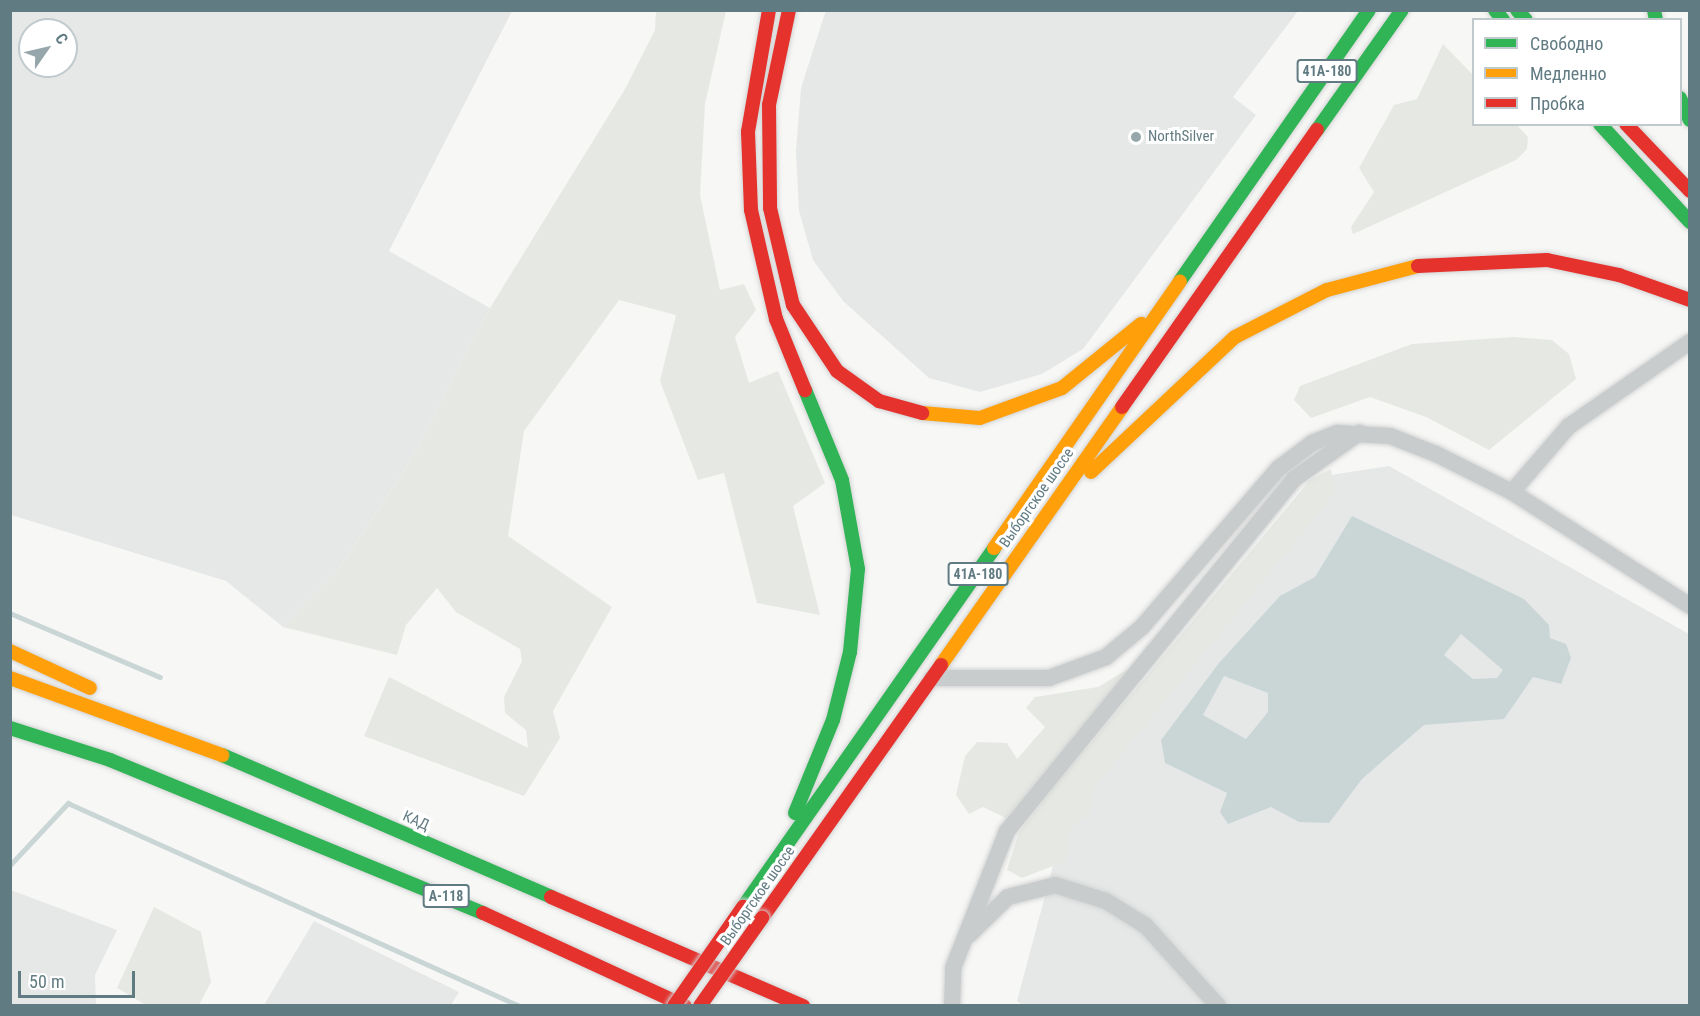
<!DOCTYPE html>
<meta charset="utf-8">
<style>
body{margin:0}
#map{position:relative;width:1700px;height:1016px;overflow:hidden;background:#f7f7f6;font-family:"Roboto Condensed",sans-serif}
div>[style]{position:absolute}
.built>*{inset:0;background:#e6e8e8}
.green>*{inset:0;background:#e6e9e3}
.water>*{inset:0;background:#cad6d6}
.stream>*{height:4.5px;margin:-2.25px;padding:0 2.25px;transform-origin:2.25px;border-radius:2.25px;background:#cad6d6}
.roads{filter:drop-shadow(0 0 2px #d3d4d4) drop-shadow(0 0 2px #d3d4d4)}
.street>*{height:16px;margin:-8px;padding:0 8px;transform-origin:8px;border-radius:8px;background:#c9cccc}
.fast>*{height:14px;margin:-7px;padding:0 7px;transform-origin:7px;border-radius:7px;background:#30b455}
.slow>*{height:14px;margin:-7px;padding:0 7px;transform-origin:7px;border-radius:7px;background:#ff9f0a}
.jam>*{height:14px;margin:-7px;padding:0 7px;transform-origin:7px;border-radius:7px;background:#e5322d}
.bridges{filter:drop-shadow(0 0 2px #d3d4d4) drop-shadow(0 0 2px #d3d4d4)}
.jam-bridge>*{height:14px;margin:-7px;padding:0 7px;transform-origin:7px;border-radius:7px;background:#e5322d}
.dots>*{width:16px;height:16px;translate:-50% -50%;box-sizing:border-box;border:3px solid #fff;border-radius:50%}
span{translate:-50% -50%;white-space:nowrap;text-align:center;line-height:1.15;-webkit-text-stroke:6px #fff;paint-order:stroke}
.shield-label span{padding:2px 4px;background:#fff;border:2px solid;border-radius:4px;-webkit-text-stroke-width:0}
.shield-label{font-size:14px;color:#617b82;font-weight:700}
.poi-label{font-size:15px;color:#617b82}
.left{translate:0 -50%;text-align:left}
.street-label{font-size:15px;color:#617b82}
.frame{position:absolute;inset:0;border:12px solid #617b82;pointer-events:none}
.legend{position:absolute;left:1472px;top:18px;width:210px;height:108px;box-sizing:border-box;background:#fff;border:2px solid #c0cacd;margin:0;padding:8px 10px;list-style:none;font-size:18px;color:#617b82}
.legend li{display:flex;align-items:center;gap:12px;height:30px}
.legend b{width:30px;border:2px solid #c0cacd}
.north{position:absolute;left:18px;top:18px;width:60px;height:60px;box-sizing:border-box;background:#fff;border:2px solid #c0cacd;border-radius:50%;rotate:56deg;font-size:16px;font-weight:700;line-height:24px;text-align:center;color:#617b82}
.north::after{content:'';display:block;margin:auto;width:21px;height:27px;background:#96a6ab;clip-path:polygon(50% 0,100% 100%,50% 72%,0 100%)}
.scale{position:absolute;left:18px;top:971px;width:117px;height:27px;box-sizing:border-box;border:3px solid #617b82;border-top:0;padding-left:8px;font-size:18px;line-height:21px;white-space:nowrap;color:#617b82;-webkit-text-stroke:4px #fff;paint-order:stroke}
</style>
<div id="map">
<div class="built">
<i style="clip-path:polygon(826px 10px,1298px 10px,1298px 11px,1233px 97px,1256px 115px,1083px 349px,1042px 374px,980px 392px,929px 378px,843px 301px,813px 260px,799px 211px,796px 151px,801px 88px)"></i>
<i style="clip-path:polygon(evenodd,10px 11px,512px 11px,389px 251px,490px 308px,408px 465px,338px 570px,283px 627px,226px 581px,11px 515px,10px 11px,30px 30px,66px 30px,66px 66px,30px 66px,30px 30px)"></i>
<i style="clip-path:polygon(1389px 466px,1689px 634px,1689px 1005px,1024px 1006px,1017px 1001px,1071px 798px,1324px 476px)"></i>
<i style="clip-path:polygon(11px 890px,117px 930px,95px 975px,96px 1005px,11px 1005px)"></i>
<i style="clip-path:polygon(314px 921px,459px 992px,451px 1005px,264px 1005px)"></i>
</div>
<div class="green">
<i style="clip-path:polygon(656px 11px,726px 11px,705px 104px,700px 195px,720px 290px,744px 284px,756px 310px,735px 337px,749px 383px,778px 371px,825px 483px,793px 506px,820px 615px,757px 603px,724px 473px,698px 480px,660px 381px,676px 315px,619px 300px,524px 431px,508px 536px,612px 607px,553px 711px,560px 738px,524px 796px,364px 736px,389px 677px,528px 748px,526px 730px,505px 713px,504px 697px,522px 661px,520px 649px,456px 612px,437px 588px,406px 625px,397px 655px,283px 627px,338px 570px,408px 465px,490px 308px,625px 89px,655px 30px)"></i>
<i style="clip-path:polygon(1443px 44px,1473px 75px,1474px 124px,1517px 125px,1528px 137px,1527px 149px,1516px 160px,1353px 234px,1351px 227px,1374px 192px,1359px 168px,1394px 105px,1417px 99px)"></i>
<i style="clip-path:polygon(1513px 337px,1552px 340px,1569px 354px,1576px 379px,1489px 450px,1426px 417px,1370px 397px,1311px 418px,1294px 400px,1300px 386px,1412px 344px)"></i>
<i style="clip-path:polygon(1331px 469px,1335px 493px,1093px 789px,1090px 812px,1066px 833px,1066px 861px,1022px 878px,1007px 870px,1019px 832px,1056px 785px,1310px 480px)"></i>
<i style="clip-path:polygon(1131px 667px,1006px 818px,983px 807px,969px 814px,956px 795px,965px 756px,977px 742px,1007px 743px,1017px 759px,1045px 727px,1026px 708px,1035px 697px,1098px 687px)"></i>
<i style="clip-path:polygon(154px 907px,201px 932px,211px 982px,199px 1005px,146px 1005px,117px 988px)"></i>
</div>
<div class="water">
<i style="clip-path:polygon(evenodd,1352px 516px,1524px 599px,1549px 625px,1550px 638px,1566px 644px,1571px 658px,1561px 684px,1533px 677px,1504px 719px,1424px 725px,1362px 779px,1329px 823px,1299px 822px,1271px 807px,1228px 824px,1220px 812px,1227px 793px,1165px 763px,1161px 740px,1219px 663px,1280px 596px,1315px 577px,1352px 516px,1461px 634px,1503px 670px,1497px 678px,1473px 679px,1444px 655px,1461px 634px,1352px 516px,1224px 676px,1268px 693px,1268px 712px,1246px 739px,1203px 715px,1224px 676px)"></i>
</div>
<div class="stream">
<i style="left:10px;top:613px;width:163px;rotate:23.1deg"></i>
<i style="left:10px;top:865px;width:85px;rotate:-46.9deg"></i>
<i style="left:68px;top:803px;width:495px;rotate:24.2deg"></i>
</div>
<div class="roads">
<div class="street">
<i style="left:1512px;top:492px;width:87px;rotate:-49.2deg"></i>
<i style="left:1569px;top:426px;width:147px;rotate:-34.8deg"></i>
<i style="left:932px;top:678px;width:117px"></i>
<i style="left:1049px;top:678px;width:61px;rotate:-20.2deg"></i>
<i style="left:1106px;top:657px;width:47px;rotate:-39.8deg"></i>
<i style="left:1142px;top:627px;width:210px;rotate:-49.3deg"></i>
<i style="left:1279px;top:468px;width:41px;rotate:-37.1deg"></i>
<i style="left:1312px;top:443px;width:27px;rotate:-22deg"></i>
<i style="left:1337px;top:433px;width:53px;rotate:3.2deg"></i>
<i style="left:1390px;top:436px;width:49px;rotate:21.4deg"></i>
<i style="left:1436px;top:454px;width:85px;rotate:26.6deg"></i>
<i style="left:1512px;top:492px;width:211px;rotate:32.6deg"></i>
<i style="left:969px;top:935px;width:54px;rotate:-44.3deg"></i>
<i style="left:1008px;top:897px;width:49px;rotate:-14.3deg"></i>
<i style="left:1055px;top:885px;width:53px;rotate:17.4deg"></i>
<i style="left:1106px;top:901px;width:47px;rotate:32deg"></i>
<i style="left:1146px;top:926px;width:108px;rotate:48deg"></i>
<i style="left:952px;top:1006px;width:38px;rotate:-88deg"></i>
<i style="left:953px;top:968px;width:147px;rotate:-68.5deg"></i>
<i style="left:1007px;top:831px;width:454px;rotate:-50.8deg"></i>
<i style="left:1294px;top:479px;width:80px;rotate:-35.3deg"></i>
</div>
<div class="fast">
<i style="left:1495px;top:10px;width:13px;rotate:51deg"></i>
<i style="left:1517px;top:10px;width:13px;rotate:48deg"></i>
<i style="left:1654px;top:10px;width:10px;rotate:79deg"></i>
<i style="left:1680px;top:98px;width:24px;rotate:66deg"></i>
<i style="left:1600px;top:124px;width:133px;rotate:47.4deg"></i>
<i style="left:1317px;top:130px;width:147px;rotate:-54.7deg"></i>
<i style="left:1180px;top:281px;width:330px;rotate:-55.1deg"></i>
<i style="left:10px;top:728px;width:105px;rotate:17.7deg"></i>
<i style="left:110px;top:760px;width:403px;rotate:22.3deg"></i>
<i style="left:222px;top:755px;width:358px;rotate:23.3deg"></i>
<i style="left:795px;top:813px;width:100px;rotate:-67.8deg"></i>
<i style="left:833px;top:720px;width:70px;rotate:-76deg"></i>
<i style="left:850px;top:652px;width:83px;rotate:-84.5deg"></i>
<i style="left:858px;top:569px;width:90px;rotate:-100.2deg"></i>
<i style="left:842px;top:480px;width:97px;rotate:-112.3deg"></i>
<i style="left:743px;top:907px;width:438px;rotate:-55deg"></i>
</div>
<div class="slow">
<i style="left:922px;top:413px;width:58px;rotate:4.9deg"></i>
<i style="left:980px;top:418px;width:87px;rotate:-20.1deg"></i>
<i style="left:1062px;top:388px;width:102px;rotate:-39deg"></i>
<i style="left:1091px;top:472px;width:197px;rotate:-43.2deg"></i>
<i style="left:1235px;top:337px;width:103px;rotate:-27.1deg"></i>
<i style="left:1327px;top:290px;width:94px;rotate:-14.8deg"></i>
<i style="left:994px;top:548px;width:325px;rotate:-55.1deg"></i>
<i style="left:10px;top:651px;width:88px;rotate:24.8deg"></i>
<i style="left:941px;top:665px;width:315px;rotate:-54.9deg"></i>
<i style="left:10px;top:678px;width:226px;rotate:20deg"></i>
</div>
<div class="jam">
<i style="left:769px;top:10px;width:124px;rotate:99.8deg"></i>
<i style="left:748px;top:132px;width:78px;rotate:87.8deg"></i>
<i style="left:751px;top:210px;width:112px;rotate:77.1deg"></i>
<i style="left:776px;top:319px;width:77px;rotate:67.8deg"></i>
<i style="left:789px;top:10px;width:97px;rotate:101.9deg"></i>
<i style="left:769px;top:105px;width:103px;rotate:89.4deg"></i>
<i style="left:770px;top:208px;width:100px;rotate:76.7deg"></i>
<i style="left:793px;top:305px;width:79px;rotate:56.3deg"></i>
<i style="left:837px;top:371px;width:52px;rotate:35.5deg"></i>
<i style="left:879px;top:401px;width:45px;rotate:15.6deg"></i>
<i style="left:1626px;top:124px;width:93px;rotate:46.3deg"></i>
<i style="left:1418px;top:266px;width:129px;rotate:-2.7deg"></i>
<i style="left:1547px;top:260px;width:74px;rotate:11.8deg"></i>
<i style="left:1619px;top:275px;width:75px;rotate:19.4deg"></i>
<i style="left:1122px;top:407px;width:339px;rotate:-54.9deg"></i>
<i style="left:551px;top:897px;width:275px;rotate:23.4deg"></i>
<i style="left:483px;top:913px;width:222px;rotate:24.7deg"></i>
<i style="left:762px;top:918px;width:310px;rotate:-54.7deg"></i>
</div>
</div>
<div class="bridges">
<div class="jam-bridge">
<i style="left:674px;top:1006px;width:121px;rotate:-55.1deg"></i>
<i style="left:700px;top:1006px;width:108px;rotate:-54.8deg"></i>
</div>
</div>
<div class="dots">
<i style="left:1136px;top:137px;background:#96a6ab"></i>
</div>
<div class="shield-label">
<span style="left:1327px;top:71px">41А-180</span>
<span style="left:978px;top:574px">41А-180</span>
<span style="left:446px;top:896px">А-118</span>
</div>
<div class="poi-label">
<span class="left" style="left:1148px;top:137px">NorthSilver</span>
</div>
<div class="street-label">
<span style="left:1037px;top:498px;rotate:-55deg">Выборгское шоссе</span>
<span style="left:416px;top:821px;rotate:24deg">КАД</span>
<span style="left:758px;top:896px;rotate:-55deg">Выборгское шоссе</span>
</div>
<div class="frame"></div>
<ul class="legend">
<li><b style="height:8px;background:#30b455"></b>Свободно</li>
<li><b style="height:8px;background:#ff9f0a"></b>Медленно</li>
<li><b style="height:8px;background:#e5322d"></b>Пробка</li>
</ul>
<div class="north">С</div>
<div class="scale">50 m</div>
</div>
